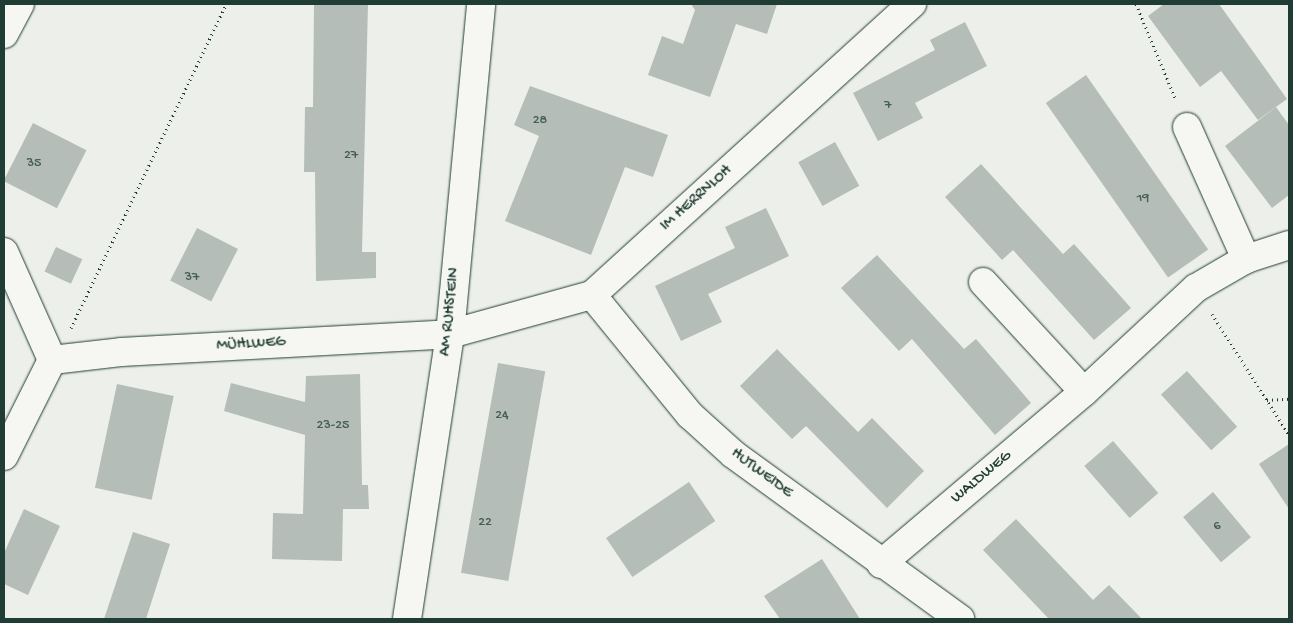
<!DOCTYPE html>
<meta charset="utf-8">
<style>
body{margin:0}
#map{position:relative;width:1293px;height:623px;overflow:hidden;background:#edefea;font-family:"Gochi Hand",sans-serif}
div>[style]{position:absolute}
.building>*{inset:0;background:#b4bdb8;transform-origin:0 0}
.path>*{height:3px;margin-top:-1.5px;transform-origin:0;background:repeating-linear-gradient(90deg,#1f3d34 0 1px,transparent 0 5px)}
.roads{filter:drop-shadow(0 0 1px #1f3d34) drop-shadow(0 0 1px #1f3d34)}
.street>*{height:28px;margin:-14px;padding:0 14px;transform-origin:14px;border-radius:14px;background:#f6f6f2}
span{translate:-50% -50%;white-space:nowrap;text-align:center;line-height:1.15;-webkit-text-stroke:4px #f6f6f2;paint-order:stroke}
.number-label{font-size:14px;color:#445d55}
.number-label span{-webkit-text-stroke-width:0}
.street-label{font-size:16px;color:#1f3d34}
.frame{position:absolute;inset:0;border:5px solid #1f3d34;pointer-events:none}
</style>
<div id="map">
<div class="building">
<i style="clip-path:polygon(314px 4px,368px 4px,362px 252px,376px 252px,376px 278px,316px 281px,315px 172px,304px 172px,305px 107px,313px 107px)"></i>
<i style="clip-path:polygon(691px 4px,777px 4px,767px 34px,736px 24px,710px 97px,648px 75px,662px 36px,683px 44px,695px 10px)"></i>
<i style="clip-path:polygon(1164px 4px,1219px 4px,1287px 99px,1258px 120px,1221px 71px,1200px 87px,1148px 16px)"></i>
<i style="clip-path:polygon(965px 22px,987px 66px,915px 103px,923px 118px,878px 141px,853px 93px,935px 50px,930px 40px)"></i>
<i style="left:1086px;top:75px;width:213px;height:49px;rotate:55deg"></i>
<i style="clip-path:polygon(530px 86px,668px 135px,653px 177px,625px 167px,591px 255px,505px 221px,539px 136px,514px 125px)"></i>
<i style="clip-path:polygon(1276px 107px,1289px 125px,1289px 195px,1272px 208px,1225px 146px)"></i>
<i style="left:33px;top:123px;width:60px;height:65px;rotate:27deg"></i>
<i style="left:835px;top:142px;width:50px;height:42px;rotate:61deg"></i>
<i style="clip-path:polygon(981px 164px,1063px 254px,1074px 244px,1131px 308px,1094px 340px,1013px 250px,1002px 260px,945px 197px)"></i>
<i style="clip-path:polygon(766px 208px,789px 256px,708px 294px,722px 322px,681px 341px,655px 286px,735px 248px,725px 227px)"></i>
<i style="left:197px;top:228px;width:46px;height:59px;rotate:27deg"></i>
<i style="left:56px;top:247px;width:29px;height:27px;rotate:25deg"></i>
<i style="clip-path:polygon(877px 255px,964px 349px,976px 339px,1031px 403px,995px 435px,912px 339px,899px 351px,841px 288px)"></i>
<i style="clip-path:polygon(777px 349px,858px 432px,872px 418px,924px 471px,887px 508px,806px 426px,792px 439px,740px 386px)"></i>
<i style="left:498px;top:363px;width:48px;height:213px;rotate:10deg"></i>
<i style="left:1187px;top:371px;width:75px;height:35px;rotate:48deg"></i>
<i style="clip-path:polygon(360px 374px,362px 485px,368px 485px,369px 509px,343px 509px,342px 561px,272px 559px,273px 513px,303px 514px,305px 435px,224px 411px,231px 383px,305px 402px,306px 376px)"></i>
<i style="left:117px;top:384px;width:58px;height:106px;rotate:12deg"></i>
<i style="left:1113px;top:441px;width:69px;height:38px;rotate:49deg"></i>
<i style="clip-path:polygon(1289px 444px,1289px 509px,1259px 464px)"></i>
<i style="left:689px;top:482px;width:47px;height:100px;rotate:56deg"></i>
<i style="left:1213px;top:492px;width:59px;height:39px;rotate:50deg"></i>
<i style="clip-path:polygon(24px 509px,60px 526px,28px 595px,4px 584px,4px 553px)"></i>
<i style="clip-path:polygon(1016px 519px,1093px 600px,1109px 585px,1142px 619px,1049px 619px,983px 550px)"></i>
<i style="clip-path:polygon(133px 532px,170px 544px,146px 619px,104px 619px)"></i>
<i style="clip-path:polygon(822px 559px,860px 619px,780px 619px,764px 596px)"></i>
</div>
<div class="path">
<i style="left:1136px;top:4px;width:104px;rotate:67.4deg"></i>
<i style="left:1212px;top:314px;width:143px;rotate:57.5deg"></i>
<i style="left:71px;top:328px;width:359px;rotate:-64.4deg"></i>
<i style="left:1267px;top:400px;width:22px;rotate:-3deg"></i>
</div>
<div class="roads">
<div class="street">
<i style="left:4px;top:34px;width:34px;rotate:-62deg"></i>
<i style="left:1187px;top:127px;width:145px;rotate:65.9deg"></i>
<i style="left:4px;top:252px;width:118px;rotate:66deg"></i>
<i style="left:983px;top:282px;width:149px;rotate:47.4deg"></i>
<i style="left:592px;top:295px;width:155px;rotate:50.8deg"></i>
<i style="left:690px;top:415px;width:58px;rotate:42.2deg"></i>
<i style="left:733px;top:454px;width:281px;rotate:36deg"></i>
<i style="left:4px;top:456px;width:107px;rotate:-63.4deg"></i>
<i style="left:52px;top:360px;width:69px;rotate:-6.6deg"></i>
<i style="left:121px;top:352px;width:329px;rotate:-3.1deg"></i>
<i style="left:450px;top:334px;width:147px;rotate:-15.4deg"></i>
<i style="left:592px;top:295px;width:433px;rotate:-42.3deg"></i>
<i style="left:881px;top:564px;width:266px;rotate:-40.3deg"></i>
<i style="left:1084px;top:392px;width:153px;rotate:-42.9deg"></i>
<i style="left:1196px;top:288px;width:58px;rotate:-30.1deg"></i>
<i style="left:1246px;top:259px;width:45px;rotate:-18deg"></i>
<i style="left:407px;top:619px;width:288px;rotate:-81.4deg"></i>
<i style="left:450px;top:334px;width:331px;rotate:-84.6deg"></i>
</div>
</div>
<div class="number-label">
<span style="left:888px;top:106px">7</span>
<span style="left:540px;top:121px">28</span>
<span style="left:351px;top:156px">27</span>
<span style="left:34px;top:164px">35</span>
<span style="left:1143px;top:199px">19</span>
<span style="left:192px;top:278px">37</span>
<span style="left:502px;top:416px">24</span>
<span style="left:333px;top:426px">23-25</span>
<span style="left:485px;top:523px">22</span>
<span style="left:1217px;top:527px">6</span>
</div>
<div class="street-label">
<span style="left:697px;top:199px;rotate:-42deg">IM HERRNLOH</span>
<span style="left:451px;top:312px;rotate:-84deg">AM RUHSTEIN</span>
<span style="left:251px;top:345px;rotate:-3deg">MÜHLWEG</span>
<span style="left:761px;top:474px;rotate:37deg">HUTWEIDE</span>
<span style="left:982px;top:478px;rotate:-40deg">WALDWEG</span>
</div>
<div class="frame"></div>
</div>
